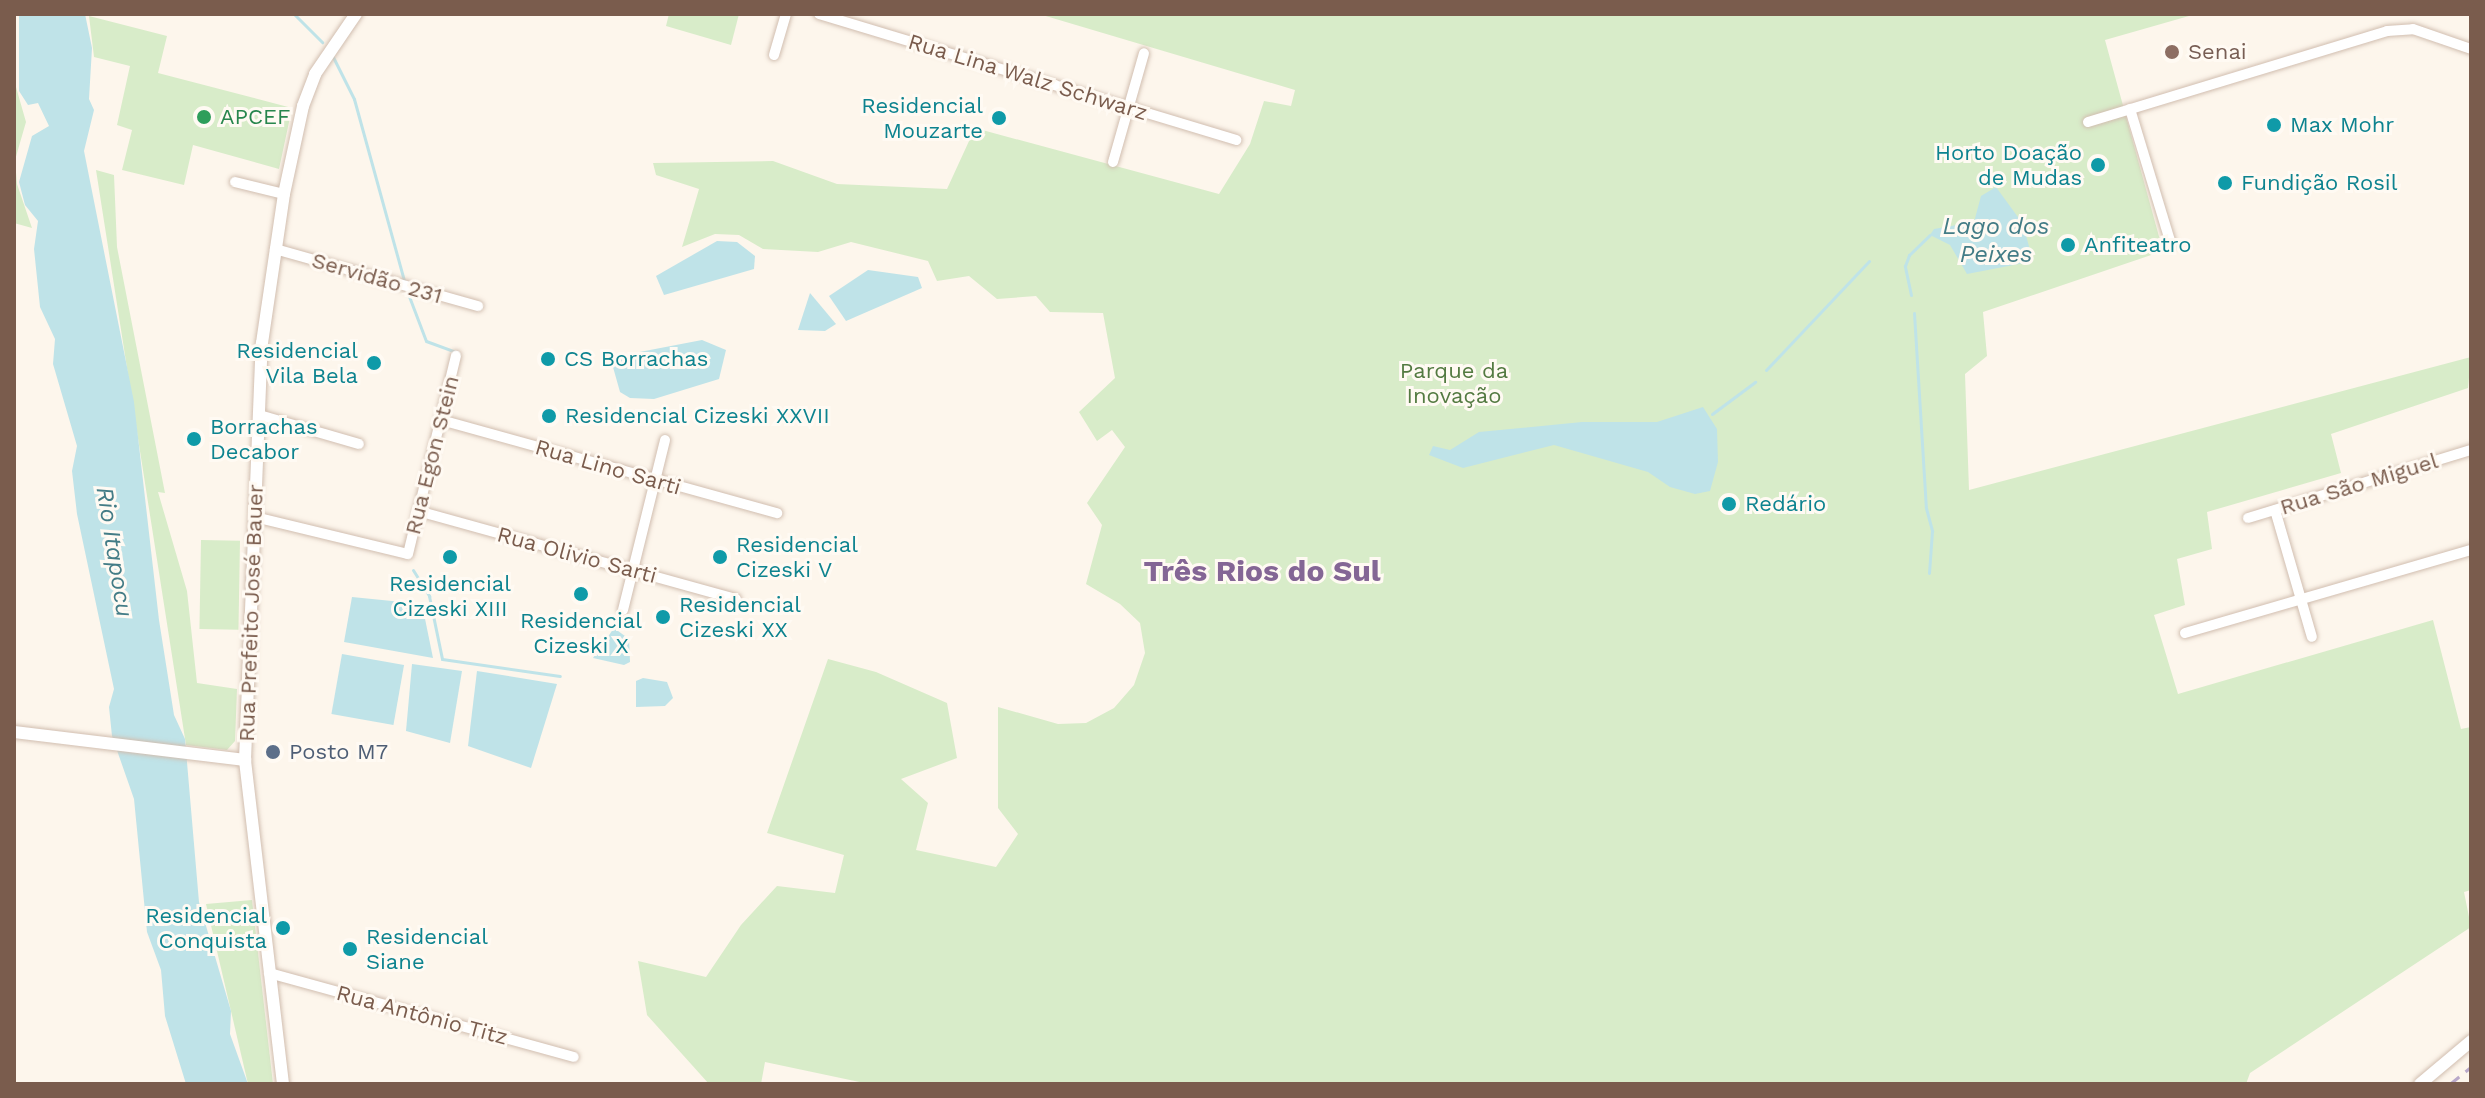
<!DOCTYPE html>
<meta charset="utf-8">
<style>
body{margin:0}
#map{position:relative;width:2485px;height:1098px;overflow:hidden;background:#fdf6ec;font-family:"Work Sans",sans-serif}
div>[style]{position:absolute}
.green>*{inset:0;background:#d8ecc9;transform-origin:0 0}
.water>*{inset:0;background:#bfe3e8;transform-origin:0 0}
.stream>*{height:3px;margin:-1.5px;padding:0 1.5px;transform-origin:1.5px;border-radius:1.5px;background:#bfe3e8}
.roads{filter:drop-shadow(0 0 2px #d1beb0) drop-shadow(0 0 2px #d1beb0)}
.minor>*{height:10px;margin:-5px;padding:0 5px;transform-origin:5px;border-radius:5px;background:#fff}
.tertiary>*{height:12px;margin:-6px;padding:0 6px;transform-origin:6px;border-radius:6px;background:#fff}
.rail>*{height:3px;margin-top:-1.5px;transform-origin:0;background:repeating-linear-gradient(90deg,#b9a8c9 0 12px,transparent 0 20px)}
.dots>*{width:22px;height:22px;translate:-50% -50%;box-sizing:border-box;border:4px solid #fffaf3;border-radius:50%}
span{translate:-50% -50%;white-space:nowrap;text-align:center;line-height:1.15;-webkit-text-stroke:6px #fffaf3;paint-order:stroke}
.education-label{font-size:22px;color:#785e54}
.left{translate:0 -50%;text-align:left}
.street-label{font-size:22px;color:#7a5c4d}
.culture-label{font-size:22px;color:#0d838f}
.right{translate:-100% -50%;text-align:right}
.leisure-label{font-size:22px;color:#27864d}
.park-label{font-size:22px;color:#537a41}
.service-label{font-size:22px;color:#4e5e75}
.water-label{font-size:24px;color:#437c86;font-style:italic}
.district-label{font-size:30px;color:#846695;font-weight:700}
.frame{position:absolute;inset:0;border:16px solid #7a5c4d;pointer-events:none}
</style>
<div id="map">
<div class="green">
<i style="clip-path:polygon(669px 14px,739px 14px,731px 45px,666px 26px)"></i>
<i style="clip-path:polygon(1039px 14px,2196px 14px,2105px 40px,2163px 251px,1983px 312px,1987px 356px,1965px 374px,1969px 490px,2471px 357px,2468px 388px,2331px 434px,2341px 473px,2207px 512px,2212px 549px,2177px 559px,2185px 605px,2154px 615px,2178px 694px,2433px 620px,2461px 729px,2471px 727px,2471px 890px,2464px 892px,2471px 927px,2250px 1073px,2246px 1084px,869px 1084px,765px 1062px,761px 1084px,709px 1084px,647px 1015px,638px 961px,706px 977px,741px 925px,777px 886px,835px 893px,844px 855px,767px 833px,828px 659px,876px 672px,947px 703px,957px 758px,901px 779px,928px 803px,916px 850px,996px 867px,1018px 834px,998px 808px,998px 707px,1058px 724px,1086px 723px,1114px 708px,1134px 685px,1145px 653px,1140px 623px,1120px 604px,1086px 584px,1102px 525px,1087px 503px,1125px 447px,1112px 430px,1097px 441px,1079px 412px,1115px 378px,1103px 313px,1050px 312px,1036px 296px,997px 299px,969px 276px,937px 281px,928px 261px,851px 242px,818px 252px,763px 249px,739px 235px,715px 234px,682px 247px,699px 189px,656px 175px,653px 163px,773px 161px,837px 184px,947px 189px,975px 128px,1219px 194px,1250px 144px,1264px 101px,1291px 106px,1295px 90px)"></i>
<i style="clip-path:polygon(89px 16px,167px 36px,158px 73px,292px 108px,279px 169px,193px 145px,184px 185px,122px 170px,132px 130px,117px 125px,130px 66px,94px 57px)"></i>
<i style="clip-path:polygon(14px 80px,26px 122px,15px 160px,17px 184px,32px 228px,14px 223px)"></i>
<i style="clip-path:polygon(96px 170px,114px 175px,117px 247px,165px 493px,158px 492px,187px 591px,197px 683px,237px 689px,235px 741px,227px 750px,186px 745px)"></i>
<i style="left:201px;top:540px;width:39px;height:89px;rotate:1deg"></i>
<i style="clip-path:polygon(252px 900px,273px 1084px,248px 1084px,206px 904px)"></i>
</div>
<div class="water">
<i style="clip-path:polygon(19px 14px,85px 14px,92px 48px,89px 99px,94px 110px,84px 151px,134px 402px,159px 620px,174px 715px,185px 739px,199px 902px,231px 1011px,230px 1034px,248px 1084px,186px 1084px,165px 1016px,161px 970px,147px 932px,134px 799px,112px 736px,109px 707px,114px 689px,77px 514px,72px 471px,77px 446px,53px 364px,55px 339px,40px 307px,34px 249px,38px 221px,25px 205px,19px 182px,32px 136px,49px 126px,38px 103px,28px 105px,19px 91px)"></i>
<i style="clip-path:polygon(1996px 187px,2023px 224px,2031px 254px,2024px 263px,1967px 274px,1950px 245px,1930px 235px,1934px 229px,1974px 222px,1981px 196px)"></i>
<i style="clip-path:polygon(717px 241px,737px 242px,755px 256px,754px 269px,664px 295px,656px 276px)"></i>
<i style="clip-path:polygon(868px 270px,918px 277px,922px 288px,846px 321px,829px 296px)"></i>
<i style="clip-path:polygon(810px 293px,836px 324px,825px 331px,798px 330px)"></i>
<i style="clip-path:polygon(702px 340px,726px 350px,719px 379px,654px 399px,630px 398px,620px 392px,613px 367px,624px 355px)"></i>
<i style="clip-path:polygon(1703px 407px,1717px 429px,1718px 462px,1710px 491px,1695px 494px,1670px 487px,1648px 472px,1554px 445px,1463px 468px,1429px 455px,1433px 446px,1450px 450px,1479px 432px,1582px 422px,1657px 422px)"></i>
<i style="clip-path:polygon(352px 597px,422px 604px,433px 658px,344px 642px)"></i>
<i style="clip-path:polygon(614px 628px,629px 639px,630px 662px,624px 665px,593px 658px)"></i>
<i style="left:342px;top:654px;width:63px;height:61px;rotate:10deg"></i>
<i style="clip-path:polygon(412px 664px,462px 671px,450px 743px,406px 731px)"></i>
<i style="clip-path:polygon(477px 671px,557px 684px,531px 768px,468px 746px)"></i>
<i style="clip-path:polygon(643px 678px,667px 682px,673px 698px,665px 706px,636px 707px,636px 681px)"></i>
</div>
<div class="stream">
<i style="left:294px;top:14px;width:40px;rotate:45deg"></i>
<i style="left:333px;top:57px;width:47px;rotate:63.4deg"></i>
<i style="left:354px;top:99px;width:189px;rotate:74.6deg"></i>
<i style="left:407px;top:291px;width:53px;rotate:69.2deg"></i>
<i style="left:426px;top:341px;width:33px;rotate:20deg"></i>
<i style="left:1911px;top:295px;width:30px;rotate:-102deg"></i>
<i style="left:1905px;top:266px;width:12px;rotate:-70deg"></i>
<i style="left:1909px;top:255px;width:29px;rotate:-44deg"></i>
<i style="left:1914px;top:313px;width:195px;rotate:86.5deg"></i>
<i style="left:1926px;top:508px;width:24px;rotate:75deg"></i>
<i style="left:1932px;top:531px;width:42px;rotate:94.1deg"></i>
<i style="left:1766px;top:370px;width:150px;rotate:-46.6deg"></i>
<i style="left:1712px;top:414px;width:54px;rotate:-36.7deg"></i>
<i style="left:413px;top:570px;width:31px;rotate:58deg"></i>
<i style="left:429px;top:596px;width:64px;rotate:78.3deg"></i>
<i style="left:442px;top:659px;width:119px;rotate:8.2deg"></i>
</div>
<div class="roads">
<div class="minor">
<i style="left:819px;top:14px;width:436px;rotate:16.8deg"></i>
<i style="left:774px;top:55px;width:43px;rotate:-73.7deg"></i>
<i style="left:2130px;top:109px;width:141px;rotate:73.1deg"></i>
<i style="left:2088px;top:122px;width:313px;rotate:-16.9deg"></i>
<i style="left:2387px;top:31px;width:26px;rotate:-4deg"></i>
<i style="left:2413px;top:29px;width:61px;rotate:19deg"></i>
<i style="left:1113px;top:162px;width:113px;rotate:-74.1deg"></i>
<i style="left:235px;top:182px;width:50px;rotate:13.8deg"></i>
<i style="left:275px;top:249px;width:211px;rotate:15.7deg"></i>
<i style="left:259px;top:415px;width:104px;rotate:16.2deg"></i>
<i style="left:441px;top:420px;width:349px;rotate:15.5deg"></i>
<i style="left:2275px;top:510px;width:132px;rotate:73.8deg"></i>
<i style="left:418px;top:511px;width:330px;rotate:15.5deg"></i>
<i style="left:255px;top:517px;width:157px;rotate:13.6deg"></i>
<i style="left:408px;top:554px;width:204px;rotate:-76.4deg"></i>
<i style="left:2248px;top:518px;width:233px;rotate:-17deg"></i>
<i style="left:623px;top:610px;width:175px;rotate:-76.1deg"></i>
<i style="left:2185px;top:633px;width:298px;rotate:-16.2deg"></i>
<i style="left:269px;top:973px;width:316px;rotate:15.4deg"></i>
</div>
<div class="tertiary">
<i style="left:14px;top:732px;width:233px;rotate:6.9deg"></i>
<i style="left:283px;top:1084px;width:326px;rotate:-96.7deg"></i>
<i style="left:245px;top:760px;width:417px;rotate:-87.7deg"></i>
<i style="left:262px;top:343px;width:151px;rotate:-81.6deg"></i>
<i style="left:284px;top:194px;width:90px;rotate:-77.8deg"></i>
<i style="left:303px;top:106px;width:34px;rotate:-69deg"></i>
<i style="left:315px;top:74px;width:73px;rotate:-55.7deg"></i>
<i style="left:2420px;top:1084px;width:67px;rotate:-40.1deg"></i>
</div>
</div>
<div class="rail">
<i style="left:2450px;top:1084px;width:27px;rotate:-39deg"></i>
</div>
<div class="dots">
<i style="left:2172px;top:52px;background:#8d6e63"></i>
<i style="left:204px;top:117px;background:#2e9e5b"></i>
<i style="left:999px;top:118px;background:#0f9aa8"></i>
<i style="left:2274px;top:125px;background:#0f9aa8"></i>
<i style="left:2098px;top:165px;background:#0f9aa8"></i>
<i style="left:2225px;top:183px;background:#0f9aa8"></i>
<i style="left:2068px;top:245px;background:#0f9aa8"></i>
<i style="left:548px;top:359px;background:#0f9aa8"></i>
<i style="left:374px;top:363px;background:#0f9aa8"></i>
<i style="left:549px;top:416px;background:#0f9aa8"></i>
<i style="left:194px;top:439px;background:#0f9aa8"></i>
<i style="left:1729px;top:504px;background:#0f9aa8"></i>
<i style="left:450px;top:557px;background:#0f9aa8"></i>
<i style="left:720px;top:557px;background:#0f9aa8"></i>
<i style="left:581px;top:594px;background:#0f9aa8"></i>
<i style="left:663px;top:617px;background:#0f9aa8"></i>
<i style="left:273px;top:752px;background:#5c6f8a"></i>
<i style="left:283px;top:928px;background:#0f9aa8"></i>
<i style="left:350px;top:949px;background:#0f9aa8"></i>
</div>
<div class="education-label">
<span class="left" style="left:2188px;top:52px">Senai</span>
</div>
<div class="street-label">
<span style="left:1028px;top:77px;rotate:17deg">Rua Lina Walz Schwarz</span>
<span style="left:377px;top:278px;rotate:16deg">Servidão 231</span>
<span style="left:432px;top:455px;rotate:-76deg">Rua Egon Stein</span>
<span style="left:608px;top:467px;rotate:16deg">Rua Lino Sarti</span>
<span style="left:2359px;top:484px;rotate:-17deg">Rua São Miguel</span>
<span style="left:577px;top:555px;rotate:15deg">Rua Olivio Sarti</span>
<span style="left:251px;top:613px;rotate:-88deg">Rua Prefeito José Bauer</span>
<span style="left:422px;top:1015px;rotate:15deg">Rua Antônio Titz</span>
</div>
<div class="culture-label">
<span class="right" style="left:983px;top:118px">Residencial<br>Mouzarte</span>
<span class="left" style="left:2290px;top:125px">Max Mohr</span>
<span class="right" style="left:2082px;top:165px">Horto Doação<br>de Mudas</span>
<span class="left" style="left:2241px;top:183px">Fundição Rosil</span>
<span class="left" style="left:2084px;top:245px">Anfiteatro</span>
<span class="right" style="left:358px;top:363px">Residencial<br>Vila Bela</span>
<span class="left" style="left:564px;top:359px">CS Borrachas</span>
<span class="left" style="left:565px;top:416px">Residencial Cizeski XXVII</span>
<span class="left" style="left:210px;top:439px">Borrachas<br>Decabor</span>
<span class="left" style="left:1745px;top:504px">Redário</span>
<span class="left" style="left:736px;top:557px">Residencial<br>Cizeski V</span>
<span style="left:450px;top:596px">Residencial<br>Cizeski XIII</span>
<span class="left" style="left:679px;top:617px">Residencial<br>Cizeski XX</span>
<span style="left:581px;top:633px">Residencial<br>Cizeski X</span>
<span class="right" style="left:267px;top:928px">Residencial<br>Conquista</span>
<span class="left" style="left:366px;top:949px">Residencial<br>Siane</span>
</div>
<div class="leisure-label">
<span class="left" style="left:220px;top:117px">APCEF</span>
</div>
<div class="park-label">
<span style="left:1454px;top:383px">Parque da<br>Inovação</span>
</div>
<div class="service-label">
<span class="left" style="left:289px;top:752px">Posto M7</span>
</div>
<div class="water-label">
<span style="left:1996px;top:241px">Lago dos<br>Peixes</span>
<span style="left:114px;top:552px;rotate:81deg">Rio Itapocu</span>
</div>
<div class="district-label">
<span style="left:1262px;top:571px">Três Rios do Sul</span>
</div>
<div class="frame"></div>
</div>
